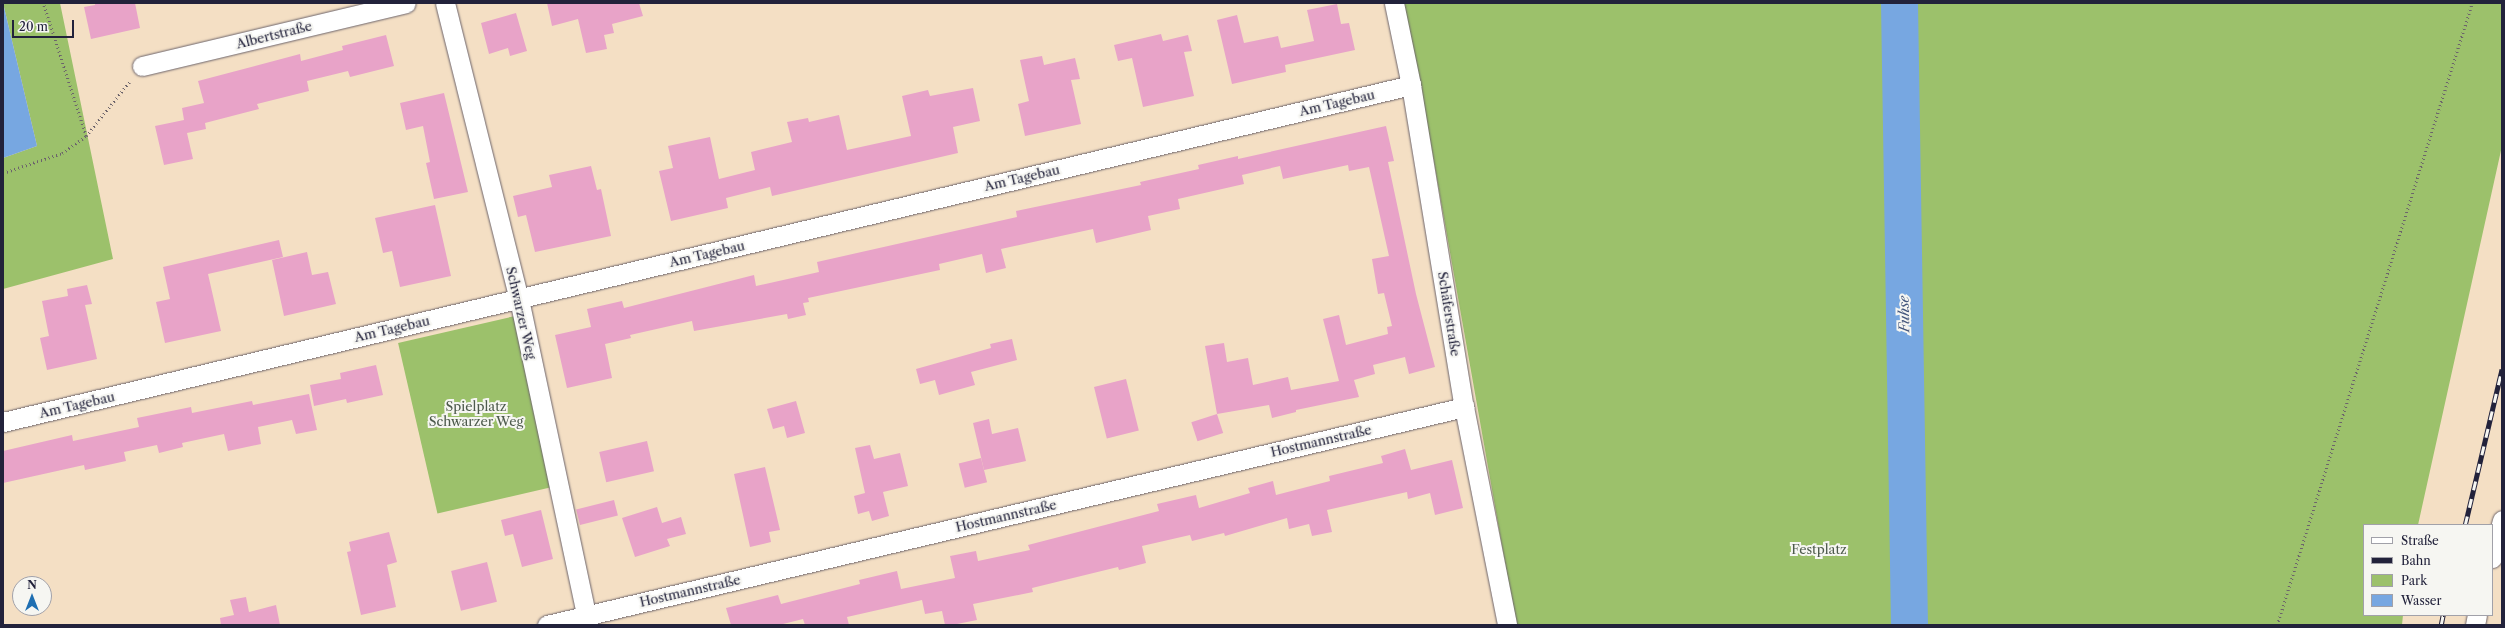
<!DOCTYPE html>
<meta charset="utf-8">
<style>
body{margin:0}
#map{position:relative;width:2505px;height:628px;overflow:hidden;background:#f4dfc4;font-family:"Libre Caslon Text",serif}
div>[style]{position:absolute}
.green>*{inset:0;background:#9cc16b;transform-origin:0 0}
.water>*{inset:0;background:#77a7e1}
.river>*{height:37px;margin:-18.5px;padding:0 18.5px;transform-origin:18.5px;border-radius:18.5px;background:#77a7e1}
.building>*{inset:0;background:#e8a3c8;transform-origin:0 0}
.path>*{height:2.5px;margin-top:-1.25px;transform-origin:0;background:repeating-linear-gradient(90deg,#6c646b 0 1px,transparent 0 4px)}
.roads{filter:drop-shadow(0 0 1px #6c646b) drop-shadow(0 0 1px #6c646b)}
.street>*{height:19px;margin:-9.5px;padding:0 9.5px;transform-origin:9.5px;border-radius:9.5px;background:#fff}
.rail>*{height:4.5px;margin-top:-2.25px;transform-origin:0;background:repeating-linear-gradient(90deg,#f6f6f2 0 9px,#22223b 0 18px);box-sizing:border-box;border-block:1px solid #22223b}
span{translate:-50% -50%;white-space:nowrap;text-align:center;line-height:1.15;-webkit-text-stroke:4px #f6f6f2;paint-order:stroke}
.street-label{font-size:13px;color:#22223b}
.park-label{font-size:13px;color:#4d5a4c}
.water-label{font-size:14px;color:#44577d;font-style:italic}
.frame{position:absolute;inset:0;border:4px solid #22223b;pointer-events:none}
.legend{position:absolute;left:2363px;top:524px;width:130px;height:92px;box-sizing:border-box;background:#f6f6f2;border:1px solid #a1a1a9;margin:0;padding:5px 7px;list-style:none;font-size:12px;color:#22223b}
.legend li{display:flex;align-items:center;gap:8px;height:20px}
.legend b{width:20px;border:1px solid #a1a1a9}
.north{position:absolute;left:12px;top:576px;width:40px;height:40px;box-sizing:border-box;background:#f6f6f2;border:1px solid #a1a1a9;border-radius:50%;rotate:0deg;font-size:11px;font-weight:700;line-height:16px;text-align:center;color:#22223b}
.north::after{content:'';display:block;margin:auto;width:14px;height:18px;background:#1f6fb2;clip-path:polygon(50% 0,100% 100%,50% 72%,0 100%)}
.scale{position:absolute;left:12px;top:20px;width:62px;height:18px;box-sizing:border-box;border:2px solid #22223b;border-top:0;padding-left:5px;font-size:12px;line-height:14px;white-space:nowrap;color:#22223b;-webkit-text-stroke:3px #f6f6f2;paint-order:stroke}
</style>
<div id="map">
<div class="green">
<i style="clip-path:polygon(3px 3px,60px 3px,113px 259px,3px 289px,3px 158px,37px 146px)"></i>
<i style="clip-path:polygon(1402px 3px,2502px 3px,2502px 146px,2418px 525px,2364px 525px,2364px 615px,2403px 615px,2402px 625px,1516px 625px,1420px 83px)"></i>
<i style="left:515px;top:316px;width:175px;height:120px;rotate:77deg"></i>
</div>
<div class="water">
<i style="clip-path:polygon(3px 3px,37px 146px,3px 158px)"></i>
</div>
<div class="river">
<i style="left:1899px;top:3px;width:622px;rotate:89.08deg"></i>
</div>
<div class="building">
<i style="clip-path:polygon(95px 3px,135px 3px,140px 28px,91px 39px,84px 7px,95px 5px)"></i>
<i style="clip-path:polygon(547px 3px,639px 3px,643px 16px,612px 24px,614px 33px,604px 35px,607px 49px,586px 53px,578px 19px,552px 26px)"></i>
<i style="clip-path:polygon(1337px 4px,1341px 24px,1349px 23px,1355px 50px,1285px 65px,1286px 72px,1232px 84px,1217px 20px,1237px 15px,1244px 43px,1278px 36px,1281px 48px,1314px 41px,1307px 10px)"></i>
<i style="clip-path:polygon(516px 13px,527px 51px,510px 56px,508px 48px,489px 54px,481px 23px)"></i>
<i style="clip-path:polygon(1161px 34px,1163px 41px,1188px 35px,1192px 51px,1184px 52px,1194px 96px,1143px 107px,1132px 58px,1118px 61px,1114px 45px)"></i>
<i style="clip-path:polygon(386px 35px,394px 66px,350px 77px,348px 71px,307px 81px,309px 91px,257px 104px,259px 109px,205px 123px,206px 129px,187px 133px,193px 159px,164px 165px,155px 126px,184px 120px,182px 108px,204px 103px,198px 81px,300px 54px,301px 61px,343px 50px,342px 46px)"></i>
<i style="clip-path:polygon(1042px 56px,1044px 65px,1075px 58px,1080px 79px,1071px 80px,1081px 124px,1025px 136px,1018px 104px,1029px 101px,1020px 60px)"></i>
<i style="clip-path:polygon(973px 88px,980px 121px,953px 127px,958px 153px,772px 196px,770px 187px,726px 198px,728px 208px,671px 221px,659px 171px,673px 168px,668px 146px,710px 137px,719px 179px,755px 170px,751px 152px,792px 142px,787px 122px,808px 118px,809px 122px,839px 115px,847px 150px,911px 136px,902px 96px,928px 90px,930px 96px)"></i>
<i style="clip-path:polygon(444px 93px,468px 192px,434px 199px,426px 163px,430px 162px,423px 126px,406px 130px,400px 103px)"></i>
<i style="clip-path:polygon(1386px 126px,1394px 161px,1388px 162px,1416px 294px,1435px 367px,1409px 374px,1405px 357px,1373px 365px,1375px 374px,1354px 380px,1359px 397px,1296px 410px,1296px 412px,1272px 418px,1269px 405px,1217px 414px,1205px 346px,1224px 343px,1227px 362px,1248px 358px,1253px 385px,1288px 377px,1291px 390px,1339px 381px,1323px 319px,1339px 315px,1346px 345px,1388px 334px,1387px 327px,1392px 326px,1384px 293px,1378px 294px,1372px 259px,1389px 256px,1369px 167px,1349px 171px,1348px 165px,1283px 179px,1280px 166px,1242px 175px,1244px 184px,1178px 199px,1180px 209px,1148px 216px,1151px 230px,1096px 243px,1093px 229px,1001px 249px,1006px 268px,986px 273px,982px 254px,939px 264px,940px 270px,808px 298px,809px 302px,803px 303px,806px 315px,788px 319px,787px 314px,694px 331px,692px 321px,630px 335px,631px 338px,605px 344px,612px 378px,567px 388px,555px 335px,591px 327px,587px 309px,622px 301px,624px 308px,754px 275px,756px 286px,819px 272px,817px 262px,1017px 217px,1016px 211px,1141px 185px,1140px 182px,1199px 169px,1198px 165px,1238px 156px,1238px 159px)"></i>
<i style="clip-path:polygon(591px 166px,597px 190px,601px 189px,611px 236px,535px 252px,526px 215px,518px 217px,513px 196px,552px 187px,549px 175px)"></i>
<i style="clip-path:polygon(435px 205px,451px 276px,400px 287px,392px 251px,383px 253px,375px 218px)"></i>
<i style="clip-path:polygon(279px 240px,283px 257px,208px 274px,221px 331px,165px 343px,156px 302px,170px 299px,163px 267px)"></i>
<i style="clip-path:polygon(307px 252px,312px 275px,328px 272px,336px 304px,284px 316px,272px 260px)"></i>
<i style="clip-path:polygon(87px 285px,92px 304px,85px 305px,97px 359px,47px 370px,40px 338px,49px 336px,42px 301px,68px 296px,67px 289px)"></i>
<i style="clip-path:polygon(1012px 339px,1017px 360px,971px 372px,975px 385px,939px 395px,935px 380px,920px 384px,916px 369px,991px 348px,990px 344px)"></i>
<i style="clip-path:polygon(376px 365px,383px 395px,347px 403px,346px 399px,314px 406px,310px 385px,341px 379px,340px 373px)"></i>
<i style="left:1126px;top:379px;width:53px;height:33px;rotate:76deg"></i>
<i style="clip-path:polygon(309px 394px,317px 430px,296px 434px,292px 420px,258px 427px,261px 444px,228px 451px,224px 434px,182px 443px,183px 447px,159px 453px,157px 445px,124px 452px,126px 461px,85px 470px,84px 465px,3px 483px,3px 451px,72px 435px,73px 441px,139px 427px,137px 418px,191px 407px,192px 413px,252px 401px,253px 405px)"></i>
<i style="clip-path:polygon(796px 401px,805px 433px,787px 438px,784px 426px,773px 429px,767px 409px)"></i>
<i style="left:1217px;top:414px;width:20px;height:27px;rotate:72deg"></i>
<i style="clip-path:polygon(989px 419px,992px 434px,1018px 428px,1026px 461px,984px 470px,973px 423px)"></i>
<i style="left:647px;top:441px;width:31px;height:49px;rotate:77deg"></i>
<i style="clip-path:polygon(870px 445px,874px 459px,900px 453px,908px 486px,883px 492px,889px 516px,872px 521px,869px 511px,858px 514px,854px 496px,865px 493px,855px 448px)"></i>
<i style="clip-path:polygon(1405px 449px,1411px 470px,1452px 460px,1463px 508px,1435px 515px,1430px 493px,1408px 499px,1407px 492px,1327px 510px,1332px 532px,1312px 536px,1309px 524px,1289px 529px,1287px 518px,1225px 536px,1224px 533px,1192px 541px,1190px 535px,1142px 546px,1146px 563px,1119px 570px,1118px 567px,1032px 588px,1033px 592px,973px 604px,977px 620px,952px 625px,945px 625px,942px 611px,925px 614px,922px 600px,847px 617px,849px 625px,805px 625px,803px 619px,779px 625px,731px 625px,726px 608px,778px 595px,781px 604px,860px 584px,859px 580px,897px 571px,901px 589px,955px 578px,950px 556px,976px 551px,978px 561px,1030px 550px,1028px 545px,1159px 511px,1157px 504px,1196px 495px,1199px 508px,1250px 493px,1248px 488px,1273px 481px,1276px 495px,1330px 481px,1329px 476px,1383px 463px,1381px 456px)"></i>
<i style="left:981px;top:458px;width:25px;height:23px;rotate:76deg"></i>
<i style="clip-path:polygon(765px 467px,780px 530px,769px 532px,771px 542px,750px 547px,734px 474px)"></i>
<i style="left:614px;top:500px;width:16px;height:39px;rotate:76deg"></i>
<i style="clip-path:polygon(657px 507px,662px 523px,681px 517px,686px 534px,667px 539px,670px 546px,635px 557px,622px 518px)"></i>
<i style="clip-path:polygon(541px 510px,553px 559px,522px 567px,513px 534px,505px 536px,501px 520px)"></i>
<i style="clip-path:polygon(389px 532px,397px 562px,387px 565px,396px 607px,361px 615px,347px 552px,351px 551px,349px 542px)"></i>
<i style="left:487px;top:562px;width:41px;height:37px;rotate:76deg"></i>
<i style="clip-path:polygon(246px 597px,249px 612px,276px 605px,280px 625px,221px 625px,220px 618px,234px 615px,230px 600px)"></i>
</div>
<div class="path">
<i style="left:86px;top:136px;width:70px;rotate:-51.3deg"></i>
<i style="left:3px;top:173px;width:62px;rotate:-18.7deg"></i>
<i style="left:62px;top:153px;width:29px;rotate:-35deg"></i>
<i style="left:86px;top:136px;width:140px;rotate:-107.9deg"></i>
<i style="left:2277px;top:625px;width:652px;rotate:-72.59deg"></i>
</div>
<div class="roads">
<div class="street">
<i style="left:445px;top:3px;width:305px;rotate:76deg"></i>
<i style="left:519px;top:299px;width:333px;rotate:78deg"></i>
<i style="left:1394px;top:3px;width:84px;rotate:78.3deg"></i>
<i style="left:1411px;top:85px;width:326px;rotate:80.7deg"></i>
<i style="left:1464px;top:407px;width:222px;rotate:78.8deg"></i>
<i style="left:142px;top:66px;width:271px;rotate:-13.4deg"></i>
<i style="left:3px;top:422px;width:1448px;rotate:-13.46deg"></i>
<i style="left:2492px;top:558px;width:39px;rotate:-75deg"></i>
<i style="left:547px;top:625px;width:943px;rotate:-13.37deg"></i>
<i style="left:2475px;top:625px;width:10px;rotate:-79deg"></i>
</div>
</div>
<div class="rail">
<i style="left:2465px;top:525px;width:160px;rotate:-76.7deg"></i>
<i style="left:2441px;top:625px;width:10px;rotate:-79deg"></i>
</div>
<div class="street-label">
<span style="left:274px;top:35px;rotate:-14deg">Albertstraße</span>
<span style="left:1337px;top:103px;rotate:-13deg">Am Tagebau</span>
<span style="left:1022px;top:178px;rotate:-13deg">Am Tagebau</span>
<span style="left:707px;top:254px;rotate:-13deg">Am Tagebau</span>
<span style="left:521px;top:313px;rotate:77deg">Schwarzer Weg</span>
<span style="left:1449px;top:314px;rotate:81deg">Schäferstraße</span>
<span style="left:392px;top:329px;rotate:-13deg">Am Tagebau</span>
<span style="left:77px;top:405px;rotate:-13deg">Am Tagebau</span>
<span style="left:1321px;top:441px;rotate:-13deg">Hostmannstraße</span>
<span style="left:1006px;top:516px;rotate:-13deg">Hostmannstraße</span>
<span style="left:690px;top:591px;rotate:-13deg">Hostmannstraße</span>
</div>
<div class="park-label">
<span style="left:476px;top:414px">Spielplatz<br>Schwarzer Weg</span>
<span style="left:1819px;top:549px">Festplatz</span>
</div>
<div class="water-label">
<span style="left:1904px;top:314px;rotate:-91deg">Fuhse</span>
</div>
<div class="frame"></div>
<ul class="legend">
<li><b style="height:5px;background:#fff"></b>Straße</li>
<li><b style="height:5px;background:#22223b"></b>Bahn</li>
<li><b style="height:11px;background:#9cc16b"></b>Park</li>
<li><b style="height:11px;background:#77a7e1"></b>Wasser</li>
</ul>
<div class="north">N</div>
<div class="scale">20 m</div>
</div>
